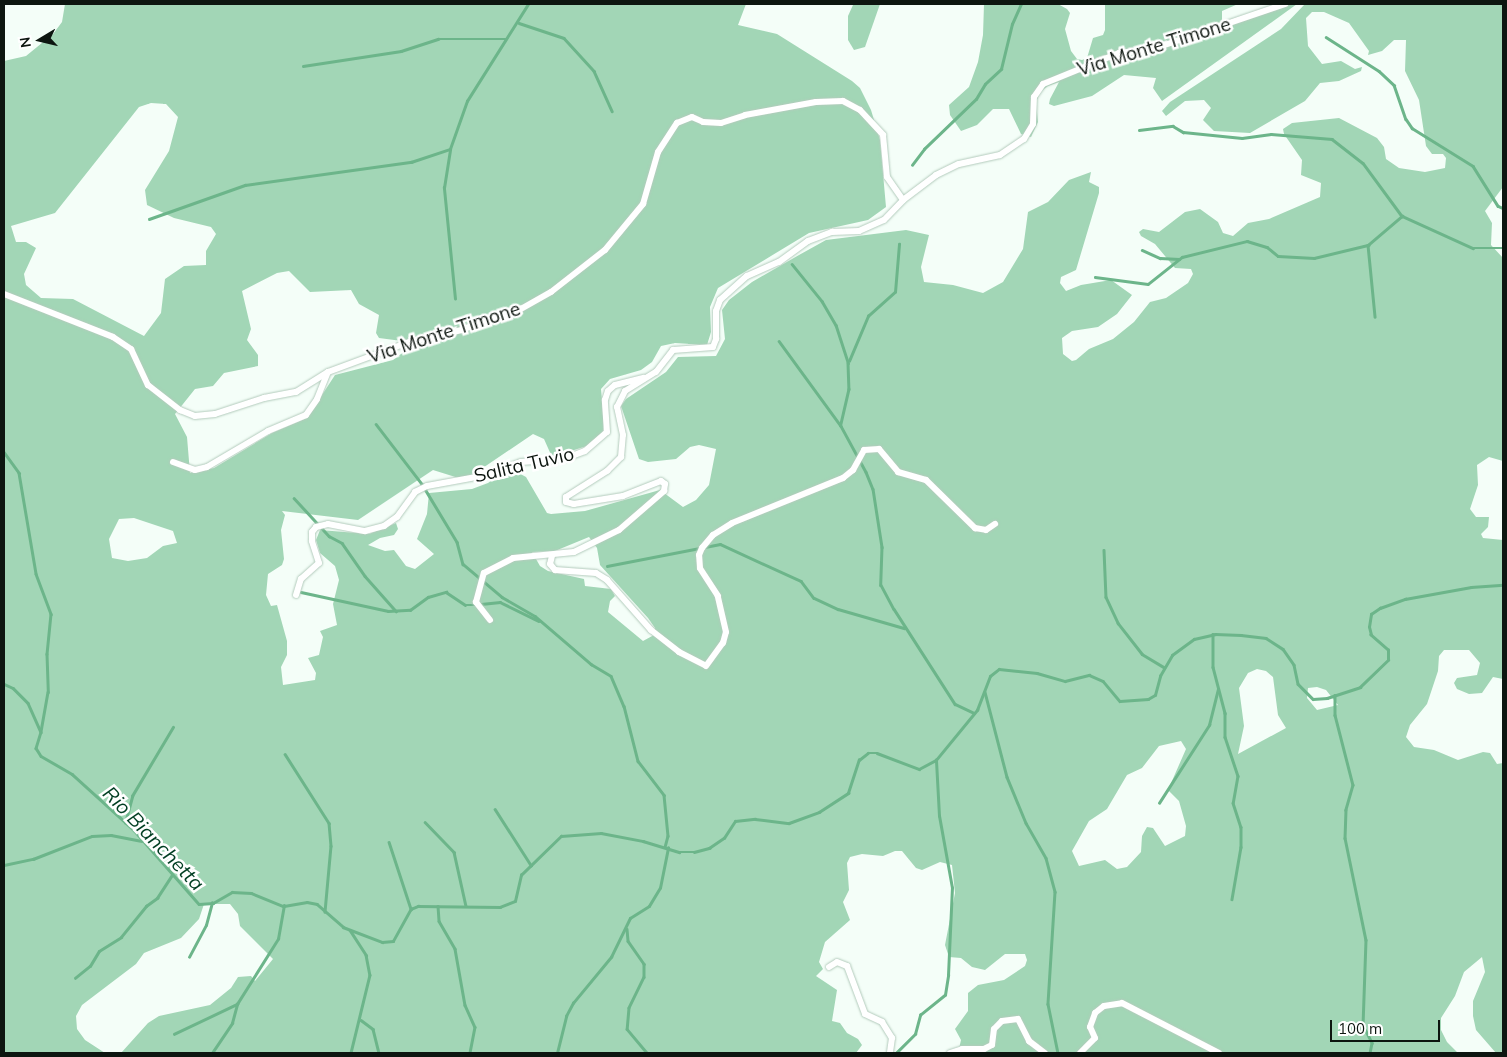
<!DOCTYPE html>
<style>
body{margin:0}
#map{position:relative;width:1507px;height:1057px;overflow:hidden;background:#f4fef8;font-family:Mulish,sans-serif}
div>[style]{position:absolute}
.green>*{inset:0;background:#a2d6b6}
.stream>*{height:2.5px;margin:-1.25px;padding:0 1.25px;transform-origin:1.25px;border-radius:1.25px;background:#6cb58a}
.roads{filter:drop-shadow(0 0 1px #b3cbbc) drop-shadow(0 0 1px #b3cbbc)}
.street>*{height:6px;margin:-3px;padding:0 3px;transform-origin:3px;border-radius:3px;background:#fff}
span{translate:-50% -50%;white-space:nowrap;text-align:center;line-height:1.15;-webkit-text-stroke:5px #fff;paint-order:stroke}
.street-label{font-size:19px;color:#0d1610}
.water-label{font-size:20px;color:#003e22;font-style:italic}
.frame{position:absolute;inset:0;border:5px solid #0d1610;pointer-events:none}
.north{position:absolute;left:15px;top:15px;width:50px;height:50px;-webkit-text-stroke:4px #fff;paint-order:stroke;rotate:261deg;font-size:14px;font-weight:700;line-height:20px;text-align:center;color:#0d1610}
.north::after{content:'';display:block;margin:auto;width:18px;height:22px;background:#0d1610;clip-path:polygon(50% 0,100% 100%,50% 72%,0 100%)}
.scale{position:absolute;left:1330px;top:1020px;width:110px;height:22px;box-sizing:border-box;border:2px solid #0d1610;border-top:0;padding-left:6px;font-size:15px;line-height:18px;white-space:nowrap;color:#0d1610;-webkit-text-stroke:4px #fff;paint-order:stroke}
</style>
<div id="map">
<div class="green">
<i style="clip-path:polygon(evenodd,65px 4px,746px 4px,738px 25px,777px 34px,852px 81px,860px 88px,871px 110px,880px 140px,886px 207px,868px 220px,809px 233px,718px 288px,710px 307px,711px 332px,707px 345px,675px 343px,661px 346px,652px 362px,641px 370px,610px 379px,601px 389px,604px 424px,602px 436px,590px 445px,552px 457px,544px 439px,533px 434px,465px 480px,433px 470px,358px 520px,282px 511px,285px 515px,281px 530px,284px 559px,282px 565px,268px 574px,266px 595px,271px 606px,277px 605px,287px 641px,287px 655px,281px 667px,283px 685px,315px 680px,316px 673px,308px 658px,319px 655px,323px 637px,320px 631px,337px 625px,333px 604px,339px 580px,335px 566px,320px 553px,316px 540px,320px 530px,369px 534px,396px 523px,398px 529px,394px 535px,380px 538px,368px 545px,385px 551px,394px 550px,406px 566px,415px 569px,434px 554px,417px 539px,427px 514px,429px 493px,472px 489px,488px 483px,504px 471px,513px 470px,526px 477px,547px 513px,551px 514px,585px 511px,660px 490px,683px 507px,696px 500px,709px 485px,716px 449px,699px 445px,690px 447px,676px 459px,648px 462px,639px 459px,621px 406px,626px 399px,666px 372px,678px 357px,716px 356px,725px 339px,722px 310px,729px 300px,752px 282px,799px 255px,826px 240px,906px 230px,929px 235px,921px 267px,924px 282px,953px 285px,983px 293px,1003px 282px,1023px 249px,1028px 212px,1048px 202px,1069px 180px,1091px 172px,1089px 182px,1099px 187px,1099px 193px,1076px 270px,1061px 277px,1060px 283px,1066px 291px,1081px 285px,1111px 280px,1132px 295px,1117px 314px,1098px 327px,1072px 331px,1062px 338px,1063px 354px,1072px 361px,1076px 360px,1089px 349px,1113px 339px,1134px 322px,1150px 302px,1166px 298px,1188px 283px,1193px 274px,1191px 269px,1175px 268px,1155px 244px,1141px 236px,1139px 232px,1143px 229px,1159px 232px,1185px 212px,1200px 209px,1218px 222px,1223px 233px,1233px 236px,1248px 223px,1269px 219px,1320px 197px,1321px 183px,1301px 175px,1302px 160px,1284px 134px,1283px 129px,1292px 123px,1339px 118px,1377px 138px,1384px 147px,1386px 159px,1399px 168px,1425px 172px,1445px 168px,1446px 158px,1443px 154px,1432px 154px,1426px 146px,1419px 100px,1405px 71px,1406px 40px,1394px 40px,1382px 51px,1368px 55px,1369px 51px,1349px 23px,1324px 12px,1312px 12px,1306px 18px,1308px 46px,1322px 64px,1341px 61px,1355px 69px,1362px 67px,1361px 71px,1339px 81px,1320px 83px,1305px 101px,1250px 133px,1214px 131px,1203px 120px,1211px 108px,1204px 100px,1185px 101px,1166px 116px,1162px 111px,1170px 102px,1281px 29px,1305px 4px,1503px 4px,1503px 187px,1485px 211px,1492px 223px,1491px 245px,1503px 258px,1503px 461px,1489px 457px,1477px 465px,1478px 485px,1470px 509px,1476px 517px,1489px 517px,1488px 527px,1481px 534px,1483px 538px,1503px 540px,1503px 679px,1493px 677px,1482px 693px,1469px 694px,1457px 689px,1454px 683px,1457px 678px,1477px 675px,1480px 663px,1469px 650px,1444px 650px,1439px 656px,1438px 671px,1427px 704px,1410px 725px,1406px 737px,1414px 747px,1434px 750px,1458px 760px,1483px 752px,1490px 753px,1497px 764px,1503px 763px,1503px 1053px,1496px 1053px,1476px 1030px,1473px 1016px,1473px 1001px,1485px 972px,1482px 957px,1464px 972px,1455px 996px,1441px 1018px,1441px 1030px,1447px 1042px,1458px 1053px,958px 1053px,961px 1040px,955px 1029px,968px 1011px,968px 993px,978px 985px,1004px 980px,1025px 966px,1027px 960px,1025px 954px,1005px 954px,985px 970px,972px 967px,961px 958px,949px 957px,945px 945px,955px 893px,952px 865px,940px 862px,922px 870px,916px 868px,902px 851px,895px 851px,883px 856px,862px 854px,850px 857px,847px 863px,849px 890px,843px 902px,850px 920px,825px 942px,819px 962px,823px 969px,816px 976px,837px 990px,832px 1021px,840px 1023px,847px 1033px,858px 1039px,862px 1045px,856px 1053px,121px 1053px,148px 1023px,159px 1016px,210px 1005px,231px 988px,238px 977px,251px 976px,255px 981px,273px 959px,240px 926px,238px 914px,230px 904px,204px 904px,199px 919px,181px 938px,144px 953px,136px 964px,82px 1005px,76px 1016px,77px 1029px,85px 1040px,105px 1053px,4px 1053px,4px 61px,26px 56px,53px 34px,62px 22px,65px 4px,151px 103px,166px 104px,178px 117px,169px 151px,145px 190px,147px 205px,174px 218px,211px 227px,216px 234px,206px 251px,206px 265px,184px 266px,165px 279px,161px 313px,144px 336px,73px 299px,41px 298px,26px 285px,24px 274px,36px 248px,26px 242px,16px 242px,11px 226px,55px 213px,139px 107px,151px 103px,65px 4px,289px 271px,310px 292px,351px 290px,359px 304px,379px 315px,376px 333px,379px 338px,402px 341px,405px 351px,393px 360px,335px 375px,307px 418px,272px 433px,214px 468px,190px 473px,187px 437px,175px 414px,195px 389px,213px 386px,224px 373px,258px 366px,258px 355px,247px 340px,251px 329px,242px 291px,277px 273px,289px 271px,65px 4px,134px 518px,173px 531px,177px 543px,163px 546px,147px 558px,128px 561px,112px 558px,109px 539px,119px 519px,134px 518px,65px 4px,589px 537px,597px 548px,600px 565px,648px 618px,655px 628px,654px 635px,643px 641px,608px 612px,610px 601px,615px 596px,611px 589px,585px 586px,584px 579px,548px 571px,540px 566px,532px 552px,555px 551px,589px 537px,65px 4px,1257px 669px,1266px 671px,1273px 677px,1278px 715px,1286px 728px,1238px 754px,1244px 726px,1239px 688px,1248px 673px,1257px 669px,65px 4px,1317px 687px,1326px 690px,1338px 705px,1317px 710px,1307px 698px,1308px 688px,1317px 687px,65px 4px,1181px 741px,1186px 749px,1168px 790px,1179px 801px,1186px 826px,1185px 836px,1165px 846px,1153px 828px,1147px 827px,1142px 836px,1141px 852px,1127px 867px,1117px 869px,1105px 860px,1079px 866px,1072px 851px,1089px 821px,1107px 809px,1127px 775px,1142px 768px,1159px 746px,1181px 741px)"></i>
<i style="clip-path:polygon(880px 4px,865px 47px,854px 50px,848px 40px,848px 16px,853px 5px)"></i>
<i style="clip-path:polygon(984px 4px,1058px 4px,1067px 9px,1070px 13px,1065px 29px,1071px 51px,1077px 59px,1082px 60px,1087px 58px,1093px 38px,1103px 35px,1105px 30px,1105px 4px,1238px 4px,1222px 11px,1222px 22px,1279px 4px,1297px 4px,1162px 101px,1153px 88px,1156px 78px,1124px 75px,1092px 96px,1054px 106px,1049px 104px,1050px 99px,1059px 82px,1048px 86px,1040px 92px,1036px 102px,1038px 122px,1031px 137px,1021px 134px,1009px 109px,993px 109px,977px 125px,961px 131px,950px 115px,949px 105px,969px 87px,978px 62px,983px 35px)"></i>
</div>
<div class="stream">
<i style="left:519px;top:23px;width:47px;rotate:18.4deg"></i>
<i style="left:564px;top:38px;width:45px;rotate:47.7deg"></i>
<i style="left:594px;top:71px;width:44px;rotate:65.8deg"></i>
<i style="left:1326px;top:37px;width:63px;rotate:32.7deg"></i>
<i style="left:1379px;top:71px;width:21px;rotate:43deg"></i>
<i style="left:1394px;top:85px;width:36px;rotate:71deg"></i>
<i style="left:1406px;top:119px;width:11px;rotate:56deg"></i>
<i style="left:1412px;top:128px;width:72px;rotate:31.9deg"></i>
<i style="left:1473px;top:166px;width:47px;rotate:58deg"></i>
<i style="left:1498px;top:206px;width:5px;rotate:22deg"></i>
<i style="left:303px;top:66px;width:99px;rotate:-8.7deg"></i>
<i style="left:401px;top:51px;width:39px;rotate:-18deg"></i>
<i style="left:438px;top:39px;width:68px"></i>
<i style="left:1139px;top:130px;width:34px;rotate:-7deg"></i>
<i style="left:1173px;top:126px;width:12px;rotate:31deg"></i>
<i style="left:1183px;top:132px;width:59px;rotate:5.8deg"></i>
<i style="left:1242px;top:138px;width:29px;rotate:-8deg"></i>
<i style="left:1271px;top:134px;width:61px;rotate:4.7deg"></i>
<i style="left:1332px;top:139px;width:39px;rotate:38deg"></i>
<i style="left:1363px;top:163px;width:66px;rotate:53.7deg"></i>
<i style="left:1402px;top:216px;width:78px;rotate:24.3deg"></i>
<i style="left:1473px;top:248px;width:30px"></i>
<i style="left:912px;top:165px;width:20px;rotate:-53deg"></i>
<i style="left:924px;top:149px;width:72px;rotate:-43.9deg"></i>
<i style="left:976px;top:99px;width:17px;rotate:-59deg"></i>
<i style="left:985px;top:84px;width:22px;rotate:-43deg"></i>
<i style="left:1001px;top:69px;width:46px;rotate:-76.3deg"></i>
<i style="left:1012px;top:24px;width:22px;rotate:-66deg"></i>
<i style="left:149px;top:219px;width:102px;rotate:-19.5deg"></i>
<i style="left:245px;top:185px;width:168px;rotate:-7.9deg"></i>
<i style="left:411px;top:162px;width:41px;rotate:-18.4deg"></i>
<i style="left:1368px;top:245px;width:72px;rotate:84.4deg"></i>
<i style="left:1142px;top:250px;width:20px;rotate:24deg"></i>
<i style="left:1160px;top:258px;width:19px;rotate:3deg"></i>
<i style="left:792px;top:264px;width:48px;rotate:51deg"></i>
<i style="left:822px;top:301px;width:28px;rotate:60deg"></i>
<i style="left:836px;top:325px;width:40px;rotate:72deg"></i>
<i style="left:848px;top:363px;width:26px;rotate:88deg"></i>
<i style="left:849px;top:389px;width:37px;rotate:103deg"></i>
<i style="left:1095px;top:277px;width:53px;rotate:7.5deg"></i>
<i style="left:1148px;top:284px;width:43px;rotate:-38.5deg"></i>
<i style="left:1182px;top:257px;width:67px;rotate:-13.8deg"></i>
<i style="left:1247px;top:241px;width:21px;rotate:17deg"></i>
<i style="left:1267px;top:247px;width:14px;rotate:39deg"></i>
<i style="left:1278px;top:256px;width:36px;rotate:3deg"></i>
<i style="left:1314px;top:258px;width:56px;rotate:-13.5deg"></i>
<i style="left:1368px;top:245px;width:45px;rotate:-40.5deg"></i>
<i style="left:455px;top:299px;width:112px;rotate:-95.7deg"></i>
<i style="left:444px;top:188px;width:39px;rotate:-81deg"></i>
<i style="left:450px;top:149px;width:51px;rotate:-70.5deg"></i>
<i style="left:467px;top:101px;width:115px;rotate:-57.8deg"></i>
<i style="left:779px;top:341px;width:105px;rotate:53.9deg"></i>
<i style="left:841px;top:426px;width:52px;rotate:61.5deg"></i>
<i style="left:866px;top:472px;width:18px;rotate:68deg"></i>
<i style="left:873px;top:489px;width:59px;rotate:81.2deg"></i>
<i style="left:882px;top:547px;width:38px;rotate:92deg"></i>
<i style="left:881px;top:585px;width:27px;rotate:62deg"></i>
<i style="left:894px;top:609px;width:113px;rotate:57.3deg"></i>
<i style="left:955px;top:704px;width:21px;rotate:25deg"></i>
<i style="left:849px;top:361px;width:49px;rotate:-67.1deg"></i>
<i style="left:868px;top:316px;width:36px;rotate:-42deg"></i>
<i style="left:895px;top:292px;width:48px;rotate:-85.2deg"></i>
<i style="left:376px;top:424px;width:76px;rotate:52.5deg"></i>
<i style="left:422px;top:484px;width:68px;rotate:58.9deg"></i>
<i style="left:457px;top:542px;width:23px;rotate:75deg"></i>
<i style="left:463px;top:564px;width:51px;rotate:40.2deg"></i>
<i style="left:502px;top:597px;width:38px;rotate:30deg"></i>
<i style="left:535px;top:616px;width:74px;rotate:40.6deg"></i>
<i style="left:591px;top:664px;width:23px;rotate:31deg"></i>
<i style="left:611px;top:676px;width:33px;rotate:67deg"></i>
<i style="left:624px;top:706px;width:57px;rotate:75.7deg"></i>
<i style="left:638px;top:761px;width:43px;rotate:52.6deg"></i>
<i style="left:664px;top:795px;width:41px;rotate:84.4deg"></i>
<i style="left:668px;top:836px;width:11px;rotate:105deg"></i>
<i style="left:4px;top:452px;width:26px;rotate:54deg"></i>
<i style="left:19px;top:473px;width:102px;rotate:80.4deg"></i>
<i style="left:36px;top:574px;width:43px;rotate:69.4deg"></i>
<i style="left:51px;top:614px;width:40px;rotate:95.7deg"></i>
<i style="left:47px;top:654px;width:38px;rotate:88deg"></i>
<i style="left:48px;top:692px;width:39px;rotate:100deg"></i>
<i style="left:294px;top:498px;width:52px;rotate:47.4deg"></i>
<i style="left:329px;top:536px;width:15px;rotate:28deg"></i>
<i style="left:342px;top:543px;width:40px;rotate:55.1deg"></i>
<i style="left:365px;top:576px;width:47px;rotate:48.5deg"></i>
<i style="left:1104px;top:550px;width:47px;rotate:87.6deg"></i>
<i style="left:1106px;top:597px;width:29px;rotate:65deg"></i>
<i style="left:1118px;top:623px;width:39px;rotate:52deg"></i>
<i style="left:1142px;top:654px;width:26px;rotate:31deg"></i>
<i style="left:607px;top:566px;width:115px;rotate:-11deg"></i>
<i style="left:720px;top:544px;width:89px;rotate:24.6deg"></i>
<i style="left:801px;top:581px;width:21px;rotate:53deg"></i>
<i style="left:814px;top:598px;width:26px;rotate:25deg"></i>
<i style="left:838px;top:609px;width:69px;rotate:16.1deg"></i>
<i style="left:301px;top:592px;width:89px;rotate:12.3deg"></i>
<i style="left:388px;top:611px;width:22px;rotate:-3deg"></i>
<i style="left:410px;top:610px;width:22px;rotate:-36deg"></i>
<i style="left:428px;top:597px;width:19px;rotate:-16deg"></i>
<i style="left:446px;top:592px;width:23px;rotate:34deg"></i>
<i style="left:465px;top:605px;width:10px"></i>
<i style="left:481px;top:604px;width:19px;rotate:-6deg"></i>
<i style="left:500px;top:602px;width:43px;rotate:26deg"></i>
<i style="left:1213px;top:634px;width:33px;rotate:90deg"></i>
<i style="left:1213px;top:667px;width:48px;rotate:75.4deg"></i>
<i style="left:1225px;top:713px;width:24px;rotate:90deg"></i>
<i style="left:1225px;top:737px;width:41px;rotate:71.6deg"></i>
<i style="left:1238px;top:776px;width:27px;rotate:100deg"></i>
<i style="left:1233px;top:803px;width:25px;rotate:72deg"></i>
<i style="left:1241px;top:827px;width:20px;rotate:90deg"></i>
<i style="left:1241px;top:847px;width:53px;rotate:99.8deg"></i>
<i style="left:4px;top:684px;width:10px;rotate:24deg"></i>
<i style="left:13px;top:688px;width:21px;rotate:45deg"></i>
<i style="left:28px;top:703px;width:32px;rotate:66deg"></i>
<i style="left:41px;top:732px;width:17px;rotate:107deg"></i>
<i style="left:36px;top:748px;width:9px;rotate:58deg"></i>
<i style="left:41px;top:756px;width:36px;rotate:30deg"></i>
<i style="left:72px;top:774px;width:84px;rotate:42.1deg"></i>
<i style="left:134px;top:830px;width:98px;rotate:48.7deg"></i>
<i style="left:199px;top:904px;width:14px;rotate:-4deg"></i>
<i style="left:213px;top:903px;width:22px;rotate:-30deg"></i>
<i style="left:232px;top:892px;width:19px;rotate:3deg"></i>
<i style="left:251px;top:893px;width:35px;rotate:22deg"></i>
<i style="left:284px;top:906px;width:23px;rotate:-10deg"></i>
<i style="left:307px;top:902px;width:10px;rotate:11deg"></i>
<i style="left:317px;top:904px;width:35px;rotate:41deg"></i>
<i style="left:343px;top:927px;width:42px;rotate:21deg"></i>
<i style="left:382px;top:942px;width:11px;rotate:-5deg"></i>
<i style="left:393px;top:941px;width:37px;rotate:-61deg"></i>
<i style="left:411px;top:909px;width:8px;rotate:-23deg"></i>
<i style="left:418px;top:906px;width:82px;rotate:0.7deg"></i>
<i style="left:500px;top:907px;width:16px;rotate:-22deg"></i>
<i style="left:515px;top:901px;width:27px;rotate:-77deg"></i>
<i style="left:521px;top:875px;width:56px;rotate:-44.3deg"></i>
<i style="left:561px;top:836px;width:40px;rotate:-4.3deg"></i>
<i style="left:601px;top:833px;width:43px;rotate:10.8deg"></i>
<i style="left:643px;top:841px;width:38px;rotate:17deg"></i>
<i style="left:679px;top:852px;width:15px"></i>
<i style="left:694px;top:852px;width:16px;rotate:-15deg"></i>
<i style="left:709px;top:848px;width:18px;rotate:-34deg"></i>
<i style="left:724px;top:838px;width:20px;rotate:-57deg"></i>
<i style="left:735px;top:821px;width:20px;rotate:-6deg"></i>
<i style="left:755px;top:819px;width:34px;rotate:7deg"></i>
<i style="left:789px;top:823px;width:32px;rotate:-20deg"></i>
<i style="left:819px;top:812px;width:35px;rotate:-33deg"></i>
<i style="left:848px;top:793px;width:35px;rotate:-72deg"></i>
<i style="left:859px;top:760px;width:11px;rotate:-38deg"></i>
<i style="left:868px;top:753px;width:9px"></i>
<i style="left:877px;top:753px;width:45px;rotate:20.9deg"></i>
<i style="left:919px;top:769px;width:19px;rotate:-28deg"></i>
<i style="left:936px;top:760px;width:65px;rotate:-50.6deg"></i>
<i style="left:977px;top:710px;width:36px;rotate:-69deg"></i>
<i style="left:990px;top:676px;width:11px;rotate:-38deg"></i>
<i style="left:999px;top:669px;width:38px;rotate:6deg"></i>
<i style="left:1037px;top:673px;width:29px;rotate:16deg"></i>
<i style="left:1065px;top:681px;width:25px;rotate:-14deg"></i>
<i style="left:1089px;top:675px;width:15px;rotate:23deg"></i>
<i style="left:1103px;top:681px;width:26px;rotate:50deg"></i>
<i style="left:1120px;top:701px;width:28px;rotate:-4deg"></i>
<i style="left:1148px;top:699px;width:8px;rotate:-30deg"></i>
<i style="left:1155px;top:695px;width:20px;rotate:-75deg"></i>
<i style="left:1160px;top:676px;width:24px;rotate:-60deg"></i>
<i style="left:1172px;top:655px;width:27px;rotate:-36deg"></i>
<i style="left:1194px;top:639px;width:22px;rotate:-13deg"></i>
<i style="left:1215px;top:634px;width:26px;rotate:2deg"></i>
<i style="left:1241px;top:635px;width:25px;rotate:7deg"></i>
<i style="left:1266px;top:638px;width:20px;rotate:33deg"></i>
<i style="left:1283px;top:649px;width:19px;rotate:55deg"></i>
<i style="left:1294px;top:665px;width:19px;rotate:78deg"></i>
<i style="left:1298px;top:684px;width:21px;rotate:45deg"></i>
<i style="left:1313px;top:699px;width:14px;rotate:-4deg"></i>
<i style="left:1327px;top:698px;width:35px;rotate:-18deg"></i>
<i style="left:1360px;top:687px;width:39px;rotate:-44deg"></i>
<i style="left:1388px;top:660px;width:10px;rotate:-90deg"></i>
<i style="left:1388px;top:650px;width:23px;rotate:-139deg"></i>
<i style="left:1371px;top:635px;width:8px;rotate:-104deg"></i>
<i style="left:1369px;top:627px;width:13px;rotate:-81deg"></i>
<i style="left:1371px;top:614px;width:11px;rotate:-34deg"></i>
<i style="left:1380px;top:608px;width:27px;rotate:-20deg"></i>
<i style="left:1405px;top:599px;width:67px;rotate:-10.3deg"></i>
<i style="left:1471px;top:587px;width:32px;rotate:-4deg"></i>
<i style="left:985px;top:692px;width:88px;rotate:75.5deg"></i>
<i style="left:1007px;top:777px;width:50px;rotate:67.6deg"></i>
<i style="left:1026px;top:823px;width:40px;rotate:60.3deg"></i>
<i style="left:1046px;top:858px;width:35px;rotate:75deg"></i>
<i style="left:1055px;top:892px;width:112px;rotate:93.6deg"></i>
<i style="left:1048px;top:1004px;width:50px;rotate:78.5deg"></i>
<i style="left:1335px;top:695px;width:20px;rotate:90deg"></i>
<i style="left:1335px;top:715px;width:72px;rotate:75.6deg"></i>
<i style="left:1353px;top:785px;width:26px;rotate:106deg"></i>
<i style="left:1346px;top:810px;width:28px;rotate:92deg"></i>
<i style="left:1345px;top:838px;width:104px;rotate:78.4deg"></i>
<i style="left:1366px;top:940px;width:85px;rotate:92deg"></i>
<i style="left:1363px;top:1025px;width:20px;rotate:63deg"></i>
<i style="left:1372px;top:1043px;width:10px;rotate:101deg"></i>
<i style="left:285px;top:754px;width:82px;rotate:57.5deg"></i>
<i style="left:329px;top:823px;width:23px;rotate:85deg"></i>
<i style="left:331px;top:846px;width:66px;rotate:95.2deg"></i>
<i style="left:1159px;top:803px;width:93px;rotate:-57.3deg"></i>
<i style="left:1209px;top:725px;width:36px;rotate:-76deg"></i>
<i style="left:495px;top:809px;width:67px;rotate:57.3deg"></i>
<i style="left:425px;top:822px;width:42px;rotate:46deg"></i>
<i style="left:454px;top:852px;width:55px;rotate:77.5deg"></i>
<i style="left:125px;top:823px;width:28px;rotate:-75deg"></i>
<i style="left:132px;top:796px;width:80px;rotate:-59.3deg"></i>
<i style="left:389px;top:842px;width:71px;rotate:71.8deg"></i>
<i style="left:4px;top:865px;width:30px;rotate:-12deg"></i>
<i style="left:33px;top:859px;width:63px;rotate:-21.3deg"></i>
<i style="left:92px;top:836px;width:19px;rotate:-3deg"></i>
<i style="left:111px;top:835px;width:31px;rotate:11deg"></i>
<i style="left:438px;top:906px;width:15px;rotate:86deg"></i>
<i style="left:439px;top:921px;width:32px;rotate:60deg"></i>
<i style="left:455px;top:949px;width:57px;rotate:79.9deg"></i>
<i style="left:465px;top:1005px;width:24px;rotate:66deg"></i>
<i style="left:475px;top:1027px;width:26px;rotate:101deg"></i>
<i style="left:627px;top:929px;width:12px;rotate:85deg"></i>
<i style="left:628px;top:941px;width:28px;rotate:55deg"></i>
<i style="left:644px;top:964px;width:13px;rotate:90deg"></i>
<i style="left:644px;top:977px;width:34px;rotate:116deg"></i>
<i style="left:629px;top:1008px;width:21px;rotate:95deg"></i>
<i style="left:627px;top:1029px;width:31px;rotate:50deg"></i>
<i style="left:350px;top:930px;width:30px;rotate:57deg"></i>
<i style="left:366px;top:955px;width:20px;rotate:79deg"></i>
<i style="left:370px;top:975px;width:80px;rotate:103.7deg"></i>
<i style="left:189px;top:957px;width:36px;rotate:-62deg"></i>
<i style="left:206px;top:925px;width:23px;rotate:-75deg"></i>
<i style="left:75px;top:978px;width:19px;rotate:-39deg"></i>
<i style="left:90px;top:966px;width:17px;rotate:-59deg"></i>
<i style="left:99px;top:951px;width:26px;rotate:-32deg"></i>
<i style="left:121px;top:937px;width:40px;rotate:-51deg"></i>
<i style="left:146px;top:906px;width:14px;rotate:-36deg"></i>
<i style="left:157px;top:898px;width:27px;rotate:-57deg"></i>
<i style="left:361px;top:1020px;width:15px;rotate:37deg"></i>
<i style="left:373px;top:1029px;width:25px;rotate:76deg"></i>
<i style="left:174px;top:1034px;width:70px;rotate:-25.5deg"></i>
<i style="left:237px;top:1004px;width:77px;rotate:-57.8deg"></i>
<i style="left:278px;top:939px;width:34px;rotate:-80deg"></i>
<i style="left:212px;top:1053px;width:36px;rotate:-56deg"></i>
<i style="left:232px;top:1023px;width:20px;rotate:-75deg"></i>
<i style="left:557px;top:1053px;width:38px;rotate:-76deg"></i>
<i style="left:566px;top:1016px;width:15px;rotate:-62deg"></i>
<i style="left:573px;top:1003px;width:60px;rotate:-50.4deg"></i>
<i style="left:611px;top:957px;width:43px;rotate:-64deg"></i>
<i style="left:630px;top:918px;width:22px;rotate:-32deg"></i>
<i style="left:649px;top:906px;width:21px;rotate:-59deg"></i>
<i style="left:660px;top:888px;width:41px;rotate:-78.7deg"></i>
<i style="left:896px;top:1053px;width:27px;rotate:-45deg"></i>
<i style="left:915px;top:1034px;width:20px;rotate:-75deg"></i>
<i style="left:920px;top:1015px;width:32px;rotate:-39deg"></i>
<i style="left:945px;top:995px;width:20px;rotate:-81deg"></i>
<i style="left:948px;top:975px;width:87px;rotate:-87.4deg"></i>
<i style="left:952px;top:888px;width:73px;rotate:-100.2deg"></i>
<i style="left:939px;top:816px;width:56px;rotate:-93.1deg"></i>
</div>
<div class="roads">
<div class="street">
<i style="left:4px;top:294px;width:117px;rotate:21.5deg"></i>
<i style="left:113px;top:337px;width:22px;rotate:34deg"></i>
<i style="left:131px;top:349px;width:40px;rotate:65deg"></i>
<i style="left:148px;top:385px;width:41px;rotate:38deg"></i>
<i style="left:180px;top:410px;width:16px;rotate:22deg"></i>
<i style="left:195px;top:416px;width:20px;rotate:-6deg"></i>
<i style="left:215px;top:414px;width:52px;rotate:-18.1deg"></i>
<i style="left:264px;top:398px;width:33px;rotate:-11deg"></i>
<i style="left:296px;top:392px;width:38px;rotate:-32deg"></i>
<i style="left:328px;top:372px;width:90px;rotate:-20.3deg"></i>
<i style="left:412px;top:341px;width:51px;rotate:-12.4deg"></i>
<i style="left:462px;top:330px;width:30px;rotate:-24deg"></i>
<i style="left:489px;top:318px;width:16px"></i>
<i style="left:505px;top:318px;width:53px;rotate:-29.5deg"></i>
<i style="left:551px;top:292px;width:68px;rotate:-37.9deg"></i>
<i style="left:605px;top:250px;width:60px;rotate:-50.4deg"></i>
<i style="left:643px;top:204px;width:54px;rotate:-73.9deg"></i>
<i style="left:658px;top:152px;width:35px;rotate:-57deg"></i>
<i style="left:677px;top:123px;width:16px;rotate:-22deg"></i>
<i style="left:692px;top:117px;width:12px;rotate:24deg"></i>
<i style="left:703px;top:122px;width:18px;rotate:3deg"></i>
<i style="left:721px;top:123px;width:25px;rotate:-18deg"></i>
<i style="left:745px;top:115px;width:72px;rotate:-10.4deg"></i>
<i style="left:816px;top:102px;width:27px;rotate:-2deg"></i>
<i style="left:843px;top:101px;width:19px;rotate:28deg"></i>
<i style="left:860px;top:110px;width:34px;rotate:47deg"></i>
<i style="left:883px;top:135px;width:42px;rotate:84.6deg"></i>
<i style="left:887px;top:177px;width:28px;rotate:55deg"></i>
<i style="left:903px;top:200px;width:41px;rotate:-37.1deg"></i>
<i style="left:936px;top:175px;width:25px;rotate:-26deg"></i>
<i style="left:959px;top:164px;width:42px;rotate:-12.4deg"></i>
<i style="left:1000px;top:155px;width:29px;rotate:-34deg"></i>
<i style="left:1024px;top:139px;width:17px;rotate:-59deg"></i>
<i style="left:1033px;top:124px;width:27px;rotate:-88deg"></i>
<i style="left:1034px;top:97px;width:16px;rotate:-55deg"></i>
<i style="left:1043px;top:84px;width:82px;rotate:-22.2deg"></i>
<i style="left:1119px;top:53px;width:31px;rotate:-6deg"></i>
<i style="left:1150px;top:50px;width:143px;rotate:-18.8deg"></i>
<i style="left:173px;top:462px;width:23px;rotate:20deg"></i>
<i style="left:195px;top:470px;width:12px;rotate:-14deg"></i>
<i style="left:207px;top:467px;width:71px;rotate:-30.5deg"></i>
<i style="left:268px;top:431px;width:41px;rotate:-22.8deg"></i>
<i style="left:306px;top:415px;width:19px;rotate:-55deg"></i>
<i style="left:317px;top:399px;width:29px;rotate:-68deg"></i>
<i style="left:552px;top:556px;width:8px;rotate:104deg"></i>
<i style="left:550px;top:564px;width:8px;rotate:50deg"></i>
<i style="left:555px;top:570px;width:41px;rotate:4.2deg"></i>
<i style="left:596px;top:573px;width:13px;rotate:32deg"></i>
<i style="left:607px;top:580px;width:67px;rotate:48.7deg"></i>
<i style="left:651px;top:630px;width:36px;rotate:38deg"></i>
<i style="left:679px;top:652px;width:30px;rotate:27deg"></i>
<i style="left:706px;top:666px;width:29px;rotate:-54deg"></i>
<i style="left:723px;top:643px;width:11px;rotate:-75deg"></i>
<i style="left:726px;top:632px;width:37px;rotate:-103deg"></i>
<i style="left:718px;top:596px;width:33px;rotate:-123deg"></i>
<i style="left:700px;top:568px;width:13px;rotate:-94deg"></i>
<i style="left:699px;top:555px;width:8px;rotate:-67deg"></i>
<i style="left:702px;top:548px;width:17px;rotate:-50deg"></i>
<i style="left:713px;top:535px;width:22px;rotate:-32deg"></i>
<i style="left:732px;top:523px;width:120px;rotate:-22.1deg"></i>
<i style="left:843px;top:478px;width:13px;rotate:-39deg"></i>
<i style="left:853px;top:470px;width:23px;rotate:-61deg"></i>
<i style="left:864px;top:450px;width:15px;rotate:-4deg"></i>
<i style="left:879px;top:449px;width:30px;rotate:50deg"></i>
<i style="left:898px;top:472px;width:29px;rotate:16deg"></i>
<i style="left:926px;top:480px;width:69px;rotate:44.4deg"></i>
<i style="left:975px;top:528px;width:11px;rotate:10deg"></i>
<i style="left:986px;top:530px;width:11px;rotate:-34deg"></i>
<i style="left:296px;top:595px;width:17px;rotate:-73deg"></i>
<i style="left:301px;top:579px;width:24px;rotate:-42deg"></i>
<i style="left:319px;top:563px;width:23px;rotate:-108deg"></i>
<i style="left:312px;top:541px;width:9px;rotate:-90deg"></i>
<i style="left:312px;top:532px;width:6px;rotate:-51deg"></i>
<i style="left:316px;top:527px;width:12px;rotate:-14deg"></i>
<i style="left:328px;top:524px;width:38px;rotate:11deg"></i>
<i style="left:365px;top:531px;width:20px;rotate:-15deg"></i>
<i style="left:384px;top:526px;width:16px;rotate:-35deg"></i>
<i style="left:397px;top:517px;width:31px;rotate:-54deg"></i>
<i style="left:415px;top:492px;width:13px;rotate:-27deg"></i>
<i style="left:427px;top:486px;width:61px;rotate:-10.4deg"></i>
<i style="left:487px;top:475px;width:36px;rotate:-21deg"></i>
<i style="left:521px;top:462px;width:43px;rotate:-4deg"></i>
<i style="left:564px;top:459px;width:22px;rotate:-21deg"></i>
<i style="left:585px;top:451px;width:29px;rotate:-41deg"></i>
<i style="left:607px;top:432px;width:32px;rotate:-94deg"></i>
<i style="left:605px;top:400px;width:9px;rotate:-72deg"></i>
<i style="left:608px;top:391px;width:9px;rotate:-41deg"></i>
<i style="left:615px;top:385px;width:30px;rotate:-14deg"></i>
<i style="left:490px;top:620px;width:23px;rotate:-128deg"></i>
<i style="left:476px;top:602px;width:30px;rotate:-75deg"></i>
<i style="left:484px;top:573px;width:33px;rotate:-27deg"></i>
<i style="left:513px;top:558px;width:61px;rotate:-5.6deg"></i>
<i style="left:574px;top:552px;width:50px;rotate:-26.1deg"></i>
<i style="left:619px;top:530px;width:60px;rotate:-40.9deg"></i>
<i style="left:664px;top:491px;width:7px;rotate:-82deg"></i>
<i style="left:665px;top:484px;width:5px;rotate:-143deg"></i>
<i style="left:661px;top:481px;width:41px;rotate:158.5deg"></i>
<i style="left:623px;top:496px;width:50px;rotate:170.7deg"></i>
<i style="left:574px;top:504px;width:8px;rotate:-166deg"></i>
<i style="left:566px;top:502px;width:5px;rotate:-90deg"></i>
<i style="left:566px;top:497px;width:49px;rotate:-32.4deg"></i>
<i style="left:607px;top:471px;width:20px;rotate:-45deg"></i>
<i style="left:621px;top:457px;width:22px;rotate:-85deg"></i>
<i style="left:623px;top:435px;width:29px;rotate:-102deg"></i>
<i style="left:617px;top:407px;width:18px;rotate:-63deg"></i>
<i style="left:625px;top:391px;width:36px;rotate:-32deg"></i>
<i style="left:656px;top:372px;width:28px;rotate:-52deg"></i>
<i style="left:673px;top:350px;width:40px;rotate:-4.3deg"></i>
<i style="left:713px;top:347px;width:9px;rotate:-69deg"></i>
<i style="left:716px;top:339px;width:28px;rotate:-90deg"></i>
<i style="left:716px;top:311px;width:12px;rotate:-70deg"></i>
<i style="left:720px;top:300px;width:36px;rotate:-42deg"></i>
<i style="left:747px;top:276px;width:35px;rotate:-24deg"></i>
<i style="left:779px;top:262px;width:36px;rotate:-36deg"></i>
<i style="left:808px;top:241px;width:26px;rotate:-21deg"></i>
<i style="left:832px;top:232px;width:27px;rotate:-2deg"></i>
<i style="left:859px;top:231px;width:27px;rotate:-24deg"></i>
<i style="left:884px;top:220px;width:28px;rotate:-46deg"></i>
<i style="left:829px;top:967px;width:9px;rotate:-32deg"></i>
<i style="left:837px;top:962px;width:11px;rotate:22deg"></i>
<i style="left:847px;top:966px;width:51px;rotate:69.4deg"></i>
<i style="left:865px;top:1014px;width:19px;rotate:25deg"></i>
<i style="left:882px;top:1022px;width:19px;rotate:58deg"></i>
<i style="left:892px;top:1038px;width:15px;rotate:98deg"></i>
<i style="left:950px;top:1053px;width:13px;rotate:-18deg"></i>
<i style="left:962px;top:1049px;width:22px"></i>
<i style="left:984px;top:1049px;width:9px;rotate:-27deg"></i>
<i style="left:992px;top:1045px;width:16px;rotate:-83deg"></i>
<i style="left:994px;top:1029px;width:11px;rotate:-45deg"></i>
<i style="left:1002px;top:1021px;width:16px;rotate:-7deg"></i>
<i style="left:1018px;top:1019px;width:25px;rotate:63deg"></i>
<i style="left:1029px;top:1041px;width:20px;rotate:37deg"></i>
<i style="left:1080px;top:1053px;width:21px;rotate:-45deg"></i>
<i style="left:1095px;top:1038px;width:12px;rotate:-114deg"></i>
<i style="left:1090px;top:1027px;width:15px;rotate:-70deg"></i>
<i style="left:1095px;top:1013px;width:11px;rotate:-38deg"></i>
<i style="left:1104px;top:1006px;width:18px;rotate:-9deg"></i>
<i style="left:1122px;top:1003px;width:109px;rotate:27.3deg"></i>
</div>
</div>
<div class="street-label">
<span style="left:1154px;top:47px;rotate:-17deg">Via Monte Timone</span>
<span style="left:444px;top:333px;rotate:-18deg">Via Monte Timone</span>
<span style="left:524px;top:465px;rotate:-13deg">Salita Tuvio</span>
</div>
<div class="water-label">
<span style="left:154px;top:838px;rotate:46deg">Rio Bianchetta</span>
</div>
<div class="frame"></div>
<div class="north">N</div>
<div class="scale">100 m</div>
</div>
